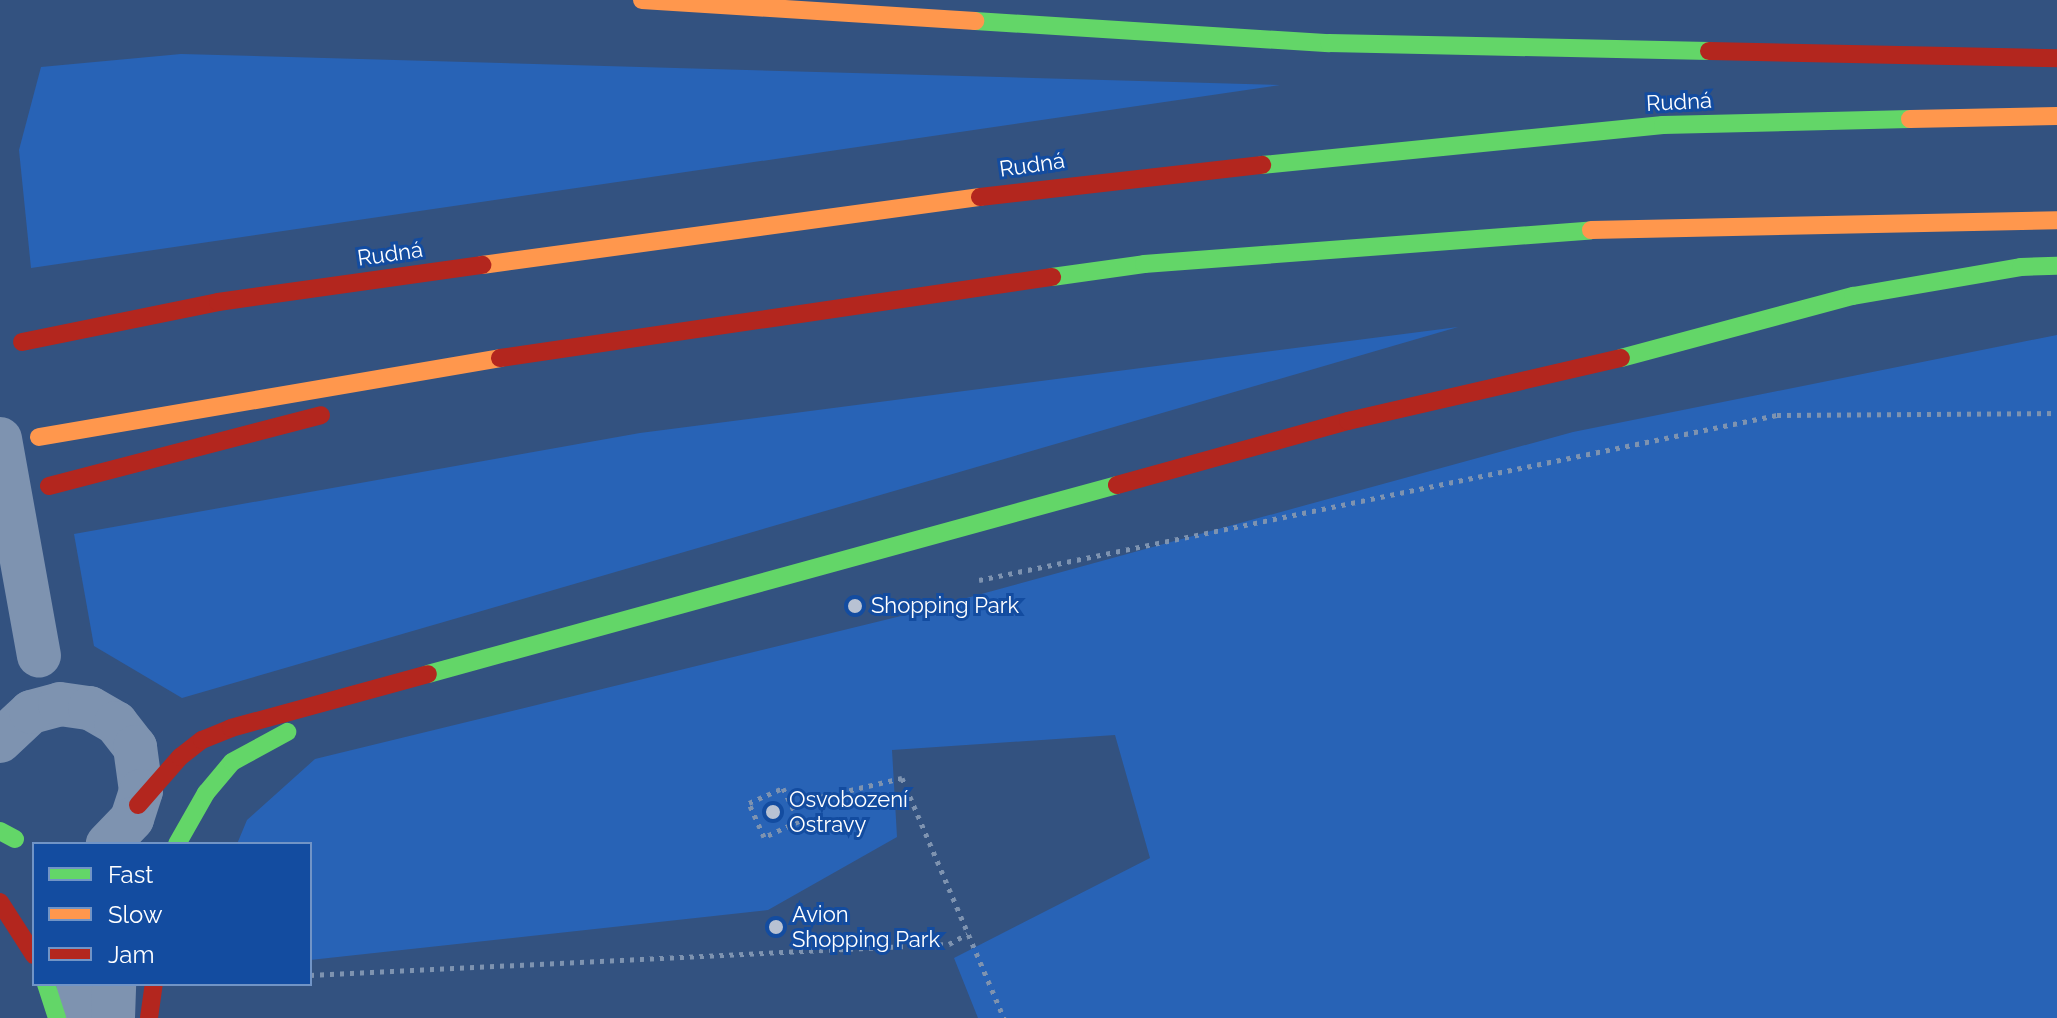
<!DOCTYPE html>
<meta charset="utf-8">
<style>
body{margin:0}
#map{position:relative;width:2057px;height:1018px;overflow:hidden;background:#335280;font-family:Raleway,sans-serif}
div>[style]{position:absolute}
.green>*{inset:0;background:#2863b6}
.path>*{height:5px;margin-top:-2.5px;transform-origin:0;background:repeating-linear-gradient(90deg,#7e93b0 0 4px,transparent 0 10px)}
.street>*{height:44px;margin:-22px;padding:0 22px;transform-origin:22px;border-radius:22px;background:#7e93b0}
.fast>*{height:18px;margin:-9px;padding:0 9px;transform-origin:9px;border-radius:9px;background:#63d668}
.slow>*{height:18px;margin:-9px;padding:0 9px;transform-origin:9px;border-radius:9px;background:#ff974d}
.jam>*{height:18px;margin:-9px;padding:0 9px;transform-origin:9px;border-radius:9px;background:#b3261e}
.street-bridge>*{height:44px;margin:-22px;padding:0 22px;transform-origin:22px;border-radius:22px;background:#7e93b0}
.dots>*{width:22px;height:22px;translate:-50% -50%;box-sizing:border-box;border:4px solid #134ca0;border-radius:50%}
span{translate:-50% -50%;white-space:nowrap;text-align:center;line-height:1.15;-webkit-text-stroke:6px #134ca0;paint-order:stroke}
.street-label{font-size:22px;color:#fff}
.poi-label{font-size:22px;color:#fff}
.left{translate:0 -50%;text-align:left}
.legend{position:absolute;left:32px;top:842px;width:280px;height:144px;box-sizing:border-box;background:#134ca0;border:2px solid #7194c6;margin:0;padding:10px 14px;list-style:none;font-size:24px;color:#fff}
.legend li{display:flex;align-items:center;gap:16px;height:40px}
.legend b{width:40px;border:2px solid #7194c6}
</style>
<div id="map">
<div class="green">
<i style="clip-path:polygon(181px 54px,1280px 85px,31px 268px,19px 150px,41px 67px)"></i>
<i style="clip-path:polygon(1458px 327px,182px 698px,94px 646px,74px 534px,640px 433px)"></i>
<i style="clip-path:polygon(2057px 335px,2057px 1018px,978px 1018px,954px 958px,1150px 858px,1115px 735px,892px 750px,897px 837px,768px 910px,310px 960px,310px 844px,237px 844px,247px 820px,315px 759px,897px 617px,1573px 432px)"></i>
</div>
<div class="path">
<i style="left:979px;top:580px;width:815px;rotate:-11.68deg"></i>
<i style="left:1777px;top:415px;width:280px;rotate:-0.4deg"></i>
<i style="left:783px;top:788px;width:37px;rotate:64deg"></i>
<i style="left:799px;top:821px;width:38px;rotate:155deg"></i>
<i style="left:764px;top:837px;width:37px;rotate:-114deg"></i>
<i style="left:749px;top:803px;width:37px;rotate:-24deg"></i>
<i style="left:791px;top:804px;width:114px;rotate:-13.2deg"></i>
<i style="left:902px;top:778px;width:261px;rotate:67deg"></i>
<i style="left:310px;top:975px;width:640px;rotate:-2.78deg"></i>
<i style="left:949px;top:944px;width:21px;rotate:-29deg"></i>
</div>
<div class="street">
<i style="left:0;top:741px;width:42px;rotate:-43.1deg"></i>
<i style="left:31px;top:712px;width:30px;rotate:-15deg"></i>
<i style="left:60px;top:704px;width:30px;rotate:8deg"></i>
<i style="left:90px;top:708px;width:30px;rotate:30deg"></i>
<i style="left:116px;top:723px;width:31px;rotate:52deg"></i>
<i style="left:135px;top:747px;width:44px;rotate:82.2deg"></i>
<i style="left:141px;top:791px;width:29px;rotate:108deg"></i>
<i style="left:132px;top:819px;width:35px;rotate:134deg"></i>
<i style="left:78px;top:984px;width:34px;rotate:87deg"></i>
<i style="left:113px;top:1018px;width:34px;rotate:-88deg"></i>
</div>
<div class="fast">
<i style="left:975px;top:21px;width:355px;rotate:3.6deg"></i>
<i style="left:1329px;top:43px;width:380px;rotate:1.2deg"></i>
<i style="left:1262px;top:165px;width:403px;rotate:-5.7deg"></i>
<i style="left:1663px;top:125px;width:247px;rotate:-1.4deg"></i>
<i style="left:1052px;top:277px;width:93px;rotate:-8deg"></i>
<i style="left:1144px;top:264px;width:448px;rotate:-4.3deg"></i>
<i style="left:1621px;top:358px;width:240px;rotate:-15deg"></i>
<i style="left:1853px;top:296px;width:170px;rotate:-9.8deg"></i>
<i style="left:2021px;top:267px;width:36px;rotate:-2deg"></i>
<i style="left:428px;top:674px;width:714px;rotate:-15.34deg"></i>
<i style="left:0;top:831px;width:17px;rotate:28deg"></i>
<i style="left:177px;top:844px;width:59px;rotate:-60.4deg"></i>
<i style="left:206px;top:793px;width:40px;rotate:-50deg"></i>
<i style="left:232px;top:762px;width:63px;rotate:-28.6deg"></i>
<i style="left:46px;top:984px;width:36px;rotate:72deg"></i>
</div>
<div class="slow">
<i style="left:642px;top:0;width:334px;rotate:3.6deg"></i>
<i style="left:1910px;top:119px;width:147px;rotate:-1.2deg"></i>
<i style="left:1591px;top:230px;width:466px;rotate:-1.2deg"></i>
<i style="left:482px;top:265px;width:503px;rotate:-7.78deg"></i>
<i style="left:39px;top:437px;width:468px;rotate:-9.7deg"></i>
</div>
<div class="jam">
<i style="left:1709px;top:51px;width:348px;rotate:1.2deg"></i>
<i style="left:980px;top:197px;width:284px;rotate:-6.5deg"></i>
<i style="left:22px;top:342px;width:200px;rotate:-11.5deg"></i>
<i style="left:218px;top:302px;width:267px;rotate:-8deg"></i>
<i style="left:500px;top:358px;width:558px;rotate:-8.35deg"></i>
<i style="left:1117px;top:485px;width:240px;rotate:-15.5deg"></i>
<i style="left:1348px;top:421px;width:280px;rotate:-13deg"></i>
<i style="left:49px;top:486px;width:281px;rotate:-14.6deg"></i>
<i style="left:138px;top:805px;width:64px;rotate:-48.8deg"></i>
<i style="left:180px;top:757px;width:28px;rotate:-38deg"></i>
<i style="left:202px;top:740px;width:31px;rotate:-22deg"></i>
<i style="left:231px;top:728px;width:204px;rotate:-15.3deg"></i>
<i style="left:0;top:902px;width:63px;rotate:57.3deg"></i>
<i style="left:149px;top:1018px;width:34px;rotate:-82deg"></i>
</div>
<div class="street-bridge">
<i style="left:0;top:439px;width:220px;rotate:79.8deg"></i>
</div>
<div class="dots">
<i style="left:855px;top:606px;background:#b8c2d3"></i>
<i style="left:773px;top:812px;background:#b8c2d3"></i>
<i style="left:776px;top:927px;background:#b8c2d3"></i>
</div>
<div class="street-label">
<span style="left:1679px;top:102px;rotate:-3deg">Rudná</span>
<span style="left:1032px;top:165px;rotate:-8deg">Rudná</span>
<span style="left:390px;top:254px;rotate:-8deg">Rudná</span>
</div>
<div class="poi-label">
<span class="left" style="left:871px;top:606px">Shopping Park</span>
<span class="left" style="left:789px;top:812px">Osvobození<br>Ostravy</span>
<span class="left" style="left:792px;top:927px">Avion<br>Shopping Park</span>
</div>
<ul class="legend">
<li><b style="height:10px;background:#63d668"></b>Fast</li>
<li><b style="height:10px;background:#ff974d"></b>Slow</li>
<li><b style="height:10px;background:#b3261e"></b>Jam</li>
</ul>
</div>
